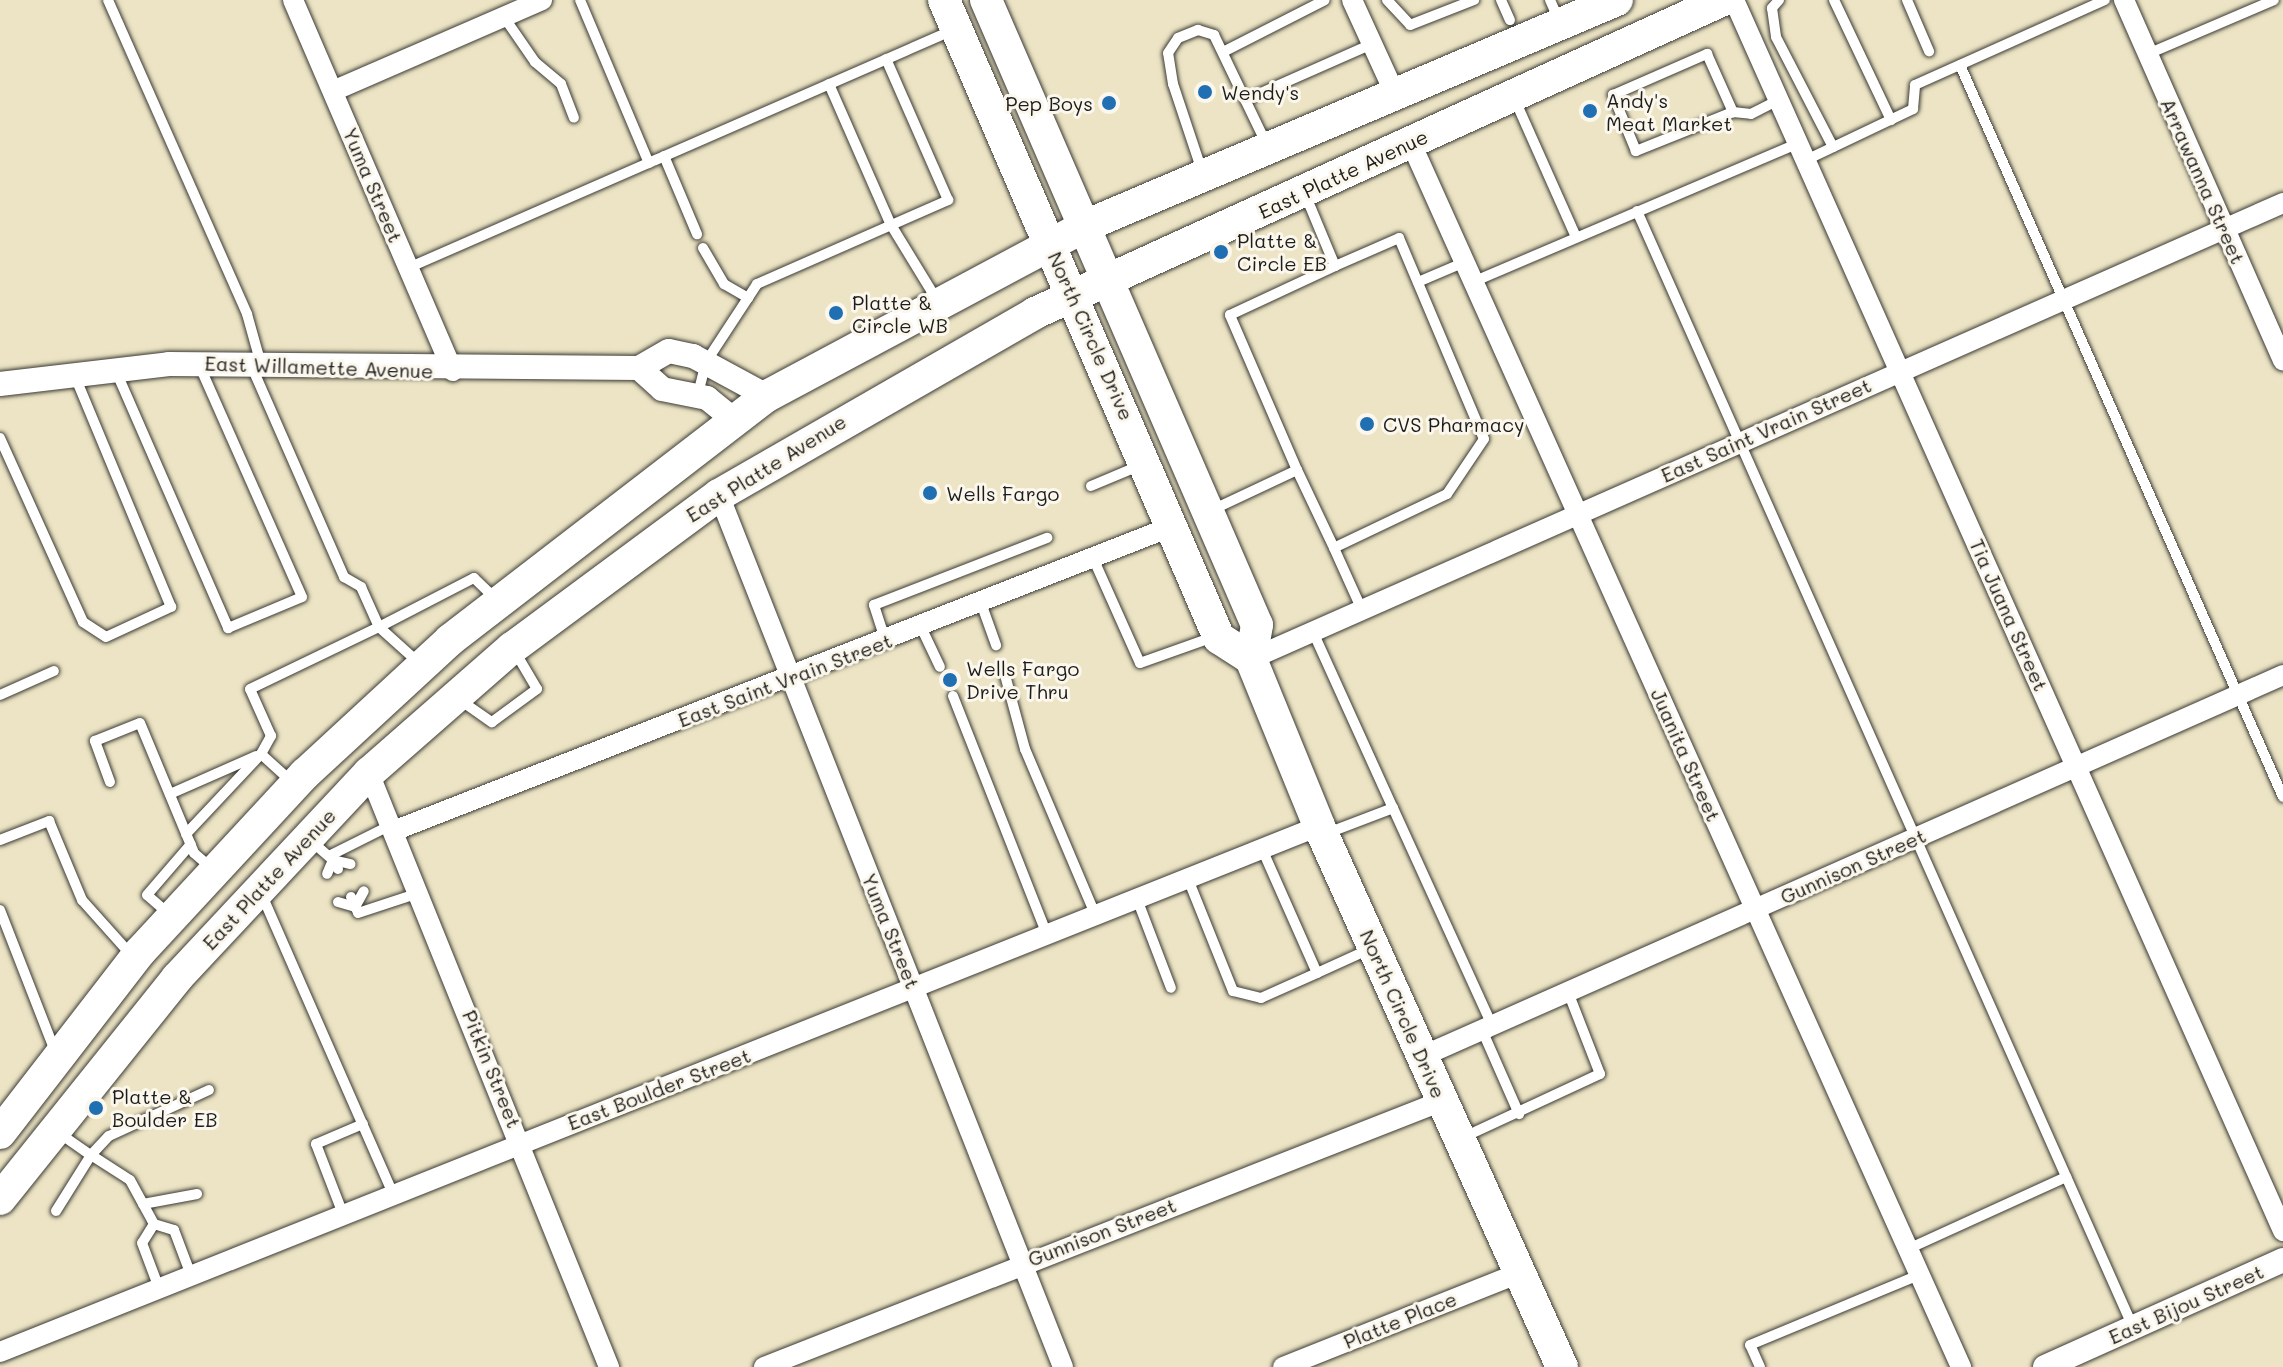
<!DOCTYPE html>
<style>
body{margin:0}
#map{position:relative;width:2283px;height:1367px;overflow:hidden;background:#ece4c4;font-family:Mali,sans-serif}
div>[style]{position:absolute}
.roads{filter:drop-shadow(0 0 2px #3b3a35) drop-shadow(0 0 2px #3b3a35)}
.service>*{height:10px;margin:-5px;padding:0 5px;transform-origin:5px;border-radius:5px;background:#fff}
.minor>*{height:20px;margin:-10px;padding:0 10px;transform-origin:10px;border-radius:10px;background:#fff}
.tertiary>*{height:24px;margin:-12px;padding:0 12px;transform-origin:12px;border-radius:12px;background:#fff}
.primary>*{height:32px;margin:-16px;padding:0 16px;transform-origin:16px;border-radius:16px;background:#fff}
.dots>*{width:22px;height:22px;translate:-50% -50%;box-sizing:border-box;border:4px solid #fbf7ec;border-radius:50%}
span{translate:-50% -50%;white-space:nowrap;text-align:center;line-height:1.15;-webkit-text-stroke:6px #fbf7ec;paint-order:stroke}
.poi-label{font-size:20px;color:#1c1c1c}
.left{translate:0 -50%;text-align:left}
.right{translate:-100% -50%;text-align:right}
.street-label{font-size:20px;color:#1c1c1c}
</style>
<div id="map">
<div class="roads">
<div class="service">
<i style="left:108px;top:0;width:343px;rotate:66.1deg"></i>
<i style="left:247px;top:314px;width:52px;rotate:74.4deg"></i>
<i style="left:580px;top:0;width:177px;rotate:67.1deg"></i>
<i style="left:1387px;top:0;width:34px;rotate:47deg"></i>
<i style="left:1410px;top:25px;width:69px;rotate:-21.3deg"></i>
<i style="left:1501px;top:0;width:22px;rotate:66deg"></i>
<i style="left:1550px;top:0;width:22px;rotate:66deg"></i>
<i style="left:1779px;top:0;width:11px;rotate:131deg"></i>
<i style="left:1772px;top:8px;width:29px;rotate:82deg"></i>
<i style="left:1776px;top:37px;width:124px;rotate:62.6deg"></i>
<i style="left:1834px;top:0;width:133px;rotate:64.6deg"></i>
<i style="left:1907px;top:0;width:56px;rotate:66.7deg"></i>
<i style="left:504px;top:17px;width:55px;rotate:55.4deg"></i>
<i style="left:535px;top:62px;width:34px;rotate:40deg"></i>
<i style="left:561px;top:84px;width:36px;rotate:69deg"></i>
<i style="left:1223px;top:52px;width:114px;rotate:-27deg"></i>
<i style="left:2148px;top:54px;width:137px;rotate:-23.2deg"></i>
<i style="left:1960px;top:65px;width:800px;rotate:66.19deg"></i>
<i style="left:829px;top:84px;width:154px;rotate:66.3deg"></i>
<i style="left:891px;top:225px;width:88px;rotate:58.5deg"></i>
<i style="left:1245px;top:100px;width:139px;rotate:-23.8deg"></i>
<i style="left:1515px;top:100px;width:150px;rotate:66deg"></i>
<i style="left:1733px;top:112px;width:105px;rotate:158.1deg"></i>
<i style="left:1636px;top:151px;width:61px;rotate:-112.3deg"></i>
<i style="left:1613px;top:95px;width:103px;rotate:-23.6deg"></i>
<i style="left:1707px;top:54px;width:64px;rotate:65.9deg"></i>
<i style="left:1733px;top:112px;width:18px;rotate:6deg"></i>
<i style="left:1751px;top:114px;width:30px;rotate:-27deg"></i>
<i style="left:664px;top:156px;width:85px;rotate:67.1deg"></i>
<i style="left:1804px;top:161px;width:121px;rotate:-25.5deg"></i>
<i style="left:1913px;top:109px;width:24px;rotate:-85deg"></i>
<i style="left:1915px;top:85px;width:208px;rotate:-24.1deg"></i>
<i style="left:1202px;top:171px;width:92px;rotate:-108.4deg"></i>
<i style="left:1173px;top:84px;width:31px;rotate:-99deg"></i>
<i style="left:1168px;top:53px;width:18px;rotate:-56deg"></i>
<i style="left:1178px;top:38px;width:22px;rotate:-22deg"></i>
<i style="left:1198px;top:30px;width:17px;rotate:17deg"></i>
<i style="left:1214px;top:35px;width:120px;rotate:64.3deg"></i>
<i style="left:1305px;top:194px;width:78px;rotate:67.4deg"></i>
<i style="left:1335px;top:266px;width:70px;rotate:-23.6deg"></i>
<i style="left:1399px;top:238px;width:218px;rotate:67.1deg"></i>
<i style="left:1484px;top:439px;width:66px;rotate:123.9deg"></i>
<i style="left:1447px;top:494px;width:125px;rotate:154.5deg"></i>
<i style="left:1334px;top:548px;width:68px;rotate:65.7deg"></i>
<i style="left:1637px;top:211px;width:1221px;rotate:66.04deg"></i>
<i style="left:703px;top:248px;width:42px;rotate:59.7deg"></i>
<i style="left:724px;top:284px;width:28px;rotate:30deg"></i>
<i style="left:408px;top:268px;width:592px;rotate:-23.58deg"></i>
<i style="left:1418px;top:282px;width:51px;rotate:-23.1deg"></i>
<i style="left:1473px;top:282px;width:349px;rotate:-23.1deg"></i>
<i style="left:251px;top:365px;width:232px;rotate:66.3deg"></i>
<i style="left:344px;top:577px;width:20px;rotate:30deg"></i>
<i style="left:361px;top:587px;width:44px;rotate:65.8deg"></i>
<i style="left:379px;top:627px;width:107px;rotate:-27.3deg"></i>
<i style="left:474px;top:578px;width:30px;rotate:44deg"></i>
<i style="left:115px;top:369px;width:283px;rotate:66.4deg"></i>
<i style="left:228px;top:628px;width:80px;rotate:-22.7deg"></i>
<i style="left:302px;top:597px;width:254px;rotate:-113.9deg"></i>
<i style="left:698px;top:394px;width:33px;rotate:-76deg"></i>
<i style="left:706px;top:362px;width:93px;rotate:-56.8deg"></i>
<i style="left:757px;top:284px;width:209px;rotate:-23.7deg"></i>
<i style="left:948px;top:200px;width:154px;rotate:-113.7deg"></i>
<i style="left:0;top:438px;width:202px;rotate:65.7deg"></i>
<i style="left:83px;top:622px;width:27px;rotate:33deg"></i>
<i style="left:106px;top:637px;width:72px;rotate:-24.8deg"></i>
<i style="left:171px;top:607px;width:252px;rotate:-112.6deg"></i>
<i style="left:1297px;top:470px;width:169px;rotate:-113.4deg"></i>
<i style="left:1230px;top:315px;width:116px;rotate:-25deg"></i>
<i style="left:1091px;top:486px;width:54px;rotate:-22.8deg"></i>
<i style="left:1212px;top:510px;width:94px;rotate:-25.2deg"></i>
<i style="left:1297px;top:470px;width:86px;rotate:64.6deg"></i>
<i style="left:1093px;top:558px;width:115px;rotate:65.9deg"></i>
<i style="left:1140px;top:663px;width:77px;rotate:-19.6deg"></i>
<i style="left:981px;top:603px;width:45px;rotate:70.3deg"></i>
<i style="left:921px;top:627px;width:44px;rotate:64.6deg"></i>
<i style="left:1313px;top:632px;width:193px;rotate:65.6deg"></i>
<i style="left:885px;top:639px;width:36px;rotate:-108deg"></i>
<i style="left:874px;top:605px;width:186px;rotate:-21.2deg"></i>
<i style="left:1005px;top:675px;width:77px;rotate:74.9deg"></i>
<i style="left:1025px;top:749px;width:181px;rotate:67deg"></i>
<i style="left:0;top:695px;width:59px;rotate:-24deg"></i>
<i style="left:953px;top:696px;width:257px;rotate:68.5deg"></i>
<i style="left:460px;top:700px;width:39px;rotate:35deg"></i>
<i style="left:492px;top:722px;width:56px;rotate:-36.3deg"></i>
<i style="left:537px;top:689px;width:45px;rotate:-120.5deg"></i>
<i style="left:110px;top:782px;width:44px;rotate:-110.1deg"></i>
<i style="left:95px;top:741px;width:48px;rotate:-21.8deg"></i>
<i style="left:140px;top:723px;width:141px;rotate:67.4deg"></i>
<i style="left:194px;top:853px;width:23px;rotate:41deg"></i>
<i style="left:293px;top:783px;width:43px;rotate:-137.8deg"></i>
<i style="left:261px;top:754px;width:21px;rotate:-61deg"></i>
<i style="left:271px;top:736px;width:51px;rotate:-114.1deg"></i>
<i style="left:250px;top:689px;width:143px;rotate:-25.7deg"></i>
<i style="left:379px;top:627px;width:54px;rotate:42deg"></i>
<i style="left:170px;top:794px;width:94px;rotate:-23.8deg"></i>
<i style="left:186px;top:834px;width:110px;rotate:-46.8deg"></i>
<i style="left:1325px;top:834px;width:73px;rotate:-20.9deg"></i>
<i style="left:1393px;top:808px;width:239px;rotate:65.5deg"></i>
<i style="left:0;top:840px;width:53px;rotate:-21.2deg"></i>
<i style="left:49px;top:821px;width:86px;rotate:67.3deg"></i>
<i style="left:82px;top:900px;width:75px;rotate:48.2deg"></i>
<i style="left:310px;top:840px;width:30px;rotate:41deg"></i>
<i style="left:333px;top:860px;width:15px;rotate:113deg"></i>
<i style="left:331px;top:855px;width:69px;rotate:-26.6deg"></i>
<i style="left:338px;top:869px;width:10px;rotate:-119deg"></i>
<i style="left:333px;top:860px;width:18px;rotate:13deg"></i>
<i style="left:1188px;top:879px;width:121px;rotate:68.1deg"></i>
<i style="left:1233px;top:991px;width:29px;rotate:14deg"></i>
<i style="left:1261px;top:998px;width:61px;rotate:-24.1deg"></i>
<i style="left:1317px;top:973px;width:136px;rotate:-113.9deg"></i>
<i style="left:261px;top:893px;width:329px;rotate:66.3deg"></i>
<i style="left:351px;top:897px;width:17px;rotate:66deg"></i>
<i style="left:358px;top:913px;width:64px;rotate:-18.2deg"></i>
<i style="left:1137px;top:899px;width:95px;rotate:69.1deg"></i>
<i style="left:338px;top:902px;width:18px;rotate:16deg"></i>
<i style="left:355px;top:907px;width:18px;rotate:-61deg"></i>
<i style="left:0;top:910px;width:155px;rotate:68.7deg"></i>
<i style="left:170px;top:915px;width:30px;rotate:-139deg"></i>
<i style="left:147px;top:895px;width:67px;rotate:-49.2deg"></i>
<i style="left:1317px;top:973px;width:58px;rotate:-24.4deg"></i>
<i style="left:1482px;top:1030px;width:92px;rotate:66.2deg"></i>
<i style="left:59px;top:1133px;width:39px;rotate:35deg"></i>
<i style="left:91px;top:1155px;width:26px;rotate:-47deg"></i>
<i style="left:109px;top:1136px;width:110px;rotate:-24.7deg"></i>
<i style="left:1464px;top:1137px;width:150px;rotate:-24.9deg"></i>
<i style="left:1600px;top:1074px;width:88px;rotate:-111.3deg"></i>
<i style="left:143px;top:1204px;width:55px;rotate:-10.5deg"></i>
<i style="left:56px;top:1211px;width:66px;rotate:-58deg"></i>
<i style="left:91px;top:1155px;width:46px;rotate:32.7deg"></i>
<i style="left:130px;top:1180px;width:50px;rotate:61.4deg"></i>
<i style="left:154px;top:1224px;width:21px;rotate:17deg"></i>
<i style="left:174px;top:1230px;width:48px;rotate:69.3deg"></i>
<i style="left:343px;top:1214px;width:75px;rotate:-111.1deg"></i>
<i style="left:316px;top:1144px;width:51px;rotate:-23.1deg"></i>
<i style="left:154px;top:1224px;width:22px;rotate:122deg"></i>
<i style="left:142px;top:1243px;width:48px;rotate:69.3deg"></i>
<i style="left:1908px;top:1249px;width:174px;rotate:-24.5deg"></i>
<i style="left:1760px;top:1367px;width:24px;rotate:-114deg"></i>
<i style="left:1750px;top:1345px;width:183px;rotate:-22.5deg"></i>
</div>
<div class="minor">
<i style="left:293px;top:0;width:404px;rotate:66.7deg"></i>
<i style="left:1352px;top:0;width:103px;rotate:65.4deg"></i>
<i style="left:1734px;top:0;width:1348px;rotate:65.96deg"></i>
<i style="left:2124px;top:0;width:394px;rotate:66.2deg"></i>
<i style="left:333px;top:91px;width:228px;rotate:-23.5deg"></i>
<i style="left:1411px;top:143px;width:1342px;rotate:65.8deg"></i>
<i style="left:719px;top:495px;width:937px;rotate:68.47deg"></i>
<i style="left:1251px;top:659px;width:1128px;rotate:-23.84deg"></i>
<i style="left:369px;top:773px;width:641px;rotate:68deg"></i>
<i style="left:396px;top:830px;width:834px;rotate:-21.37deg"></i>
<i style="left:1423px;top:1056px;width:941px;rotate:-23.89deg"></i>
<i style="left:0;top:1352px;width:1420px;rotate:-21.74deg"></i>
<i style="left:764px;top:1367px;width:728px;rotate:-21.42deg"></i>
<i style="left:1283px;top:1367px;width:252px;rotate:-21.7deg"></i>
</div>
<div class="tertiary">
<i style="left:639px;top:368px;width:31px;rotate:42deg"></i>
<i style="left:662px;top:389px;width:46px;rotate:11.3deg"></i>
<i style="left:707px;top:398px;width:35px;rotate:39deg"></i>
<i style="left:0;top:384px;width:170px;rotate:-6.7deg"></i>
<i style="left:169px;top:364px;width:470px;rotate:0.5deg"></i>
<i style="left:639px;top:368px;width:34px;rotate:-30deg"></i>
<i style="left:669px;top:351px;width:25px;rotate:12deg"></i>
<i style="left:693px;top:356px;width:84px;rotate:28.4deg"></i>
<i style="left:2045px;top:1367px;width:261px;rotate:-24.2deg"></i>
</div>
<div class="primary">
<i style="left:944px;top:0;width:695px;rotate:66.68deg"></i>
<i style="left:1219px;top:638px;width:38px;rotate:33deg"></i>
<i style="left:986px;top:0;width:681px;rotate:66.56deg"></i>
<i style="left:1257px;top:625px;width:35px;rotate:100deg"></i>
<i style="left:1251px;top:659px;width:180px;rotate:67.8deg"></i>
<i style="left:1319px;top:826px;width:593px;rotate:65.81deg"></i>
<i style="left:0;top:1133px;width:229px;rotate:-52.3deg"></i>
<i style="left:140px;top:952px;width:243px;rotate:-47.2deg"></i>
<i style="left:305px;top:774px;width:197px;rotate:-42.7deg"></i>
<i style="left:450px;top:640px;width:400px;rotate:-37.6deg"></i>
<i style="left:767px;top:396px;width:361px;rotate:-28.1deg"></i>
<i style="left:1085px;top:226px;width:578px;rotate:-23.02deg"></i>
<i style="left:0;top:1199px;width:283px;rotate:-51.3deg"></i>
<i style="left:177px;top:978px;width:281px;rotate:-46.9deg"></i>
<i style="left:369px;top:773px;width:190px;rotate:-41.2deg"></i>
<i style="left:512px;top:648px;width:257px;rotate:-36.5deg"></i>
<i style="left:719px;top:495px;width:365px;rotate:-29.9deg"></i>
<i style="left:1035px;top:313px;width:756px;rotate:-24.46deg"></i>
</div>
</div>
<div class="dots">
<i style="left:1205px;top:92px;background:#1f6fb2"></i>
<i style="left:1109px;top:103px;background:#1f6fb2"></i>
<i style="left:1590px;top:111px;background:#1f6fb2"></i>
<i style="left:1221px;top:252px;background:#1f6fb2"></i>
<i style="left:836px;top:313px;background:#1f6fb2"></i>
<i style="left:1367px;top:424px;background:#1f6fb2"></i>
<i style="left:930px;top:493px;background:#1f6fb2"></i>
<i style="left:950px;top:680px;background:#1f6fb2"></i>
<i style="left:96px;top:1108px;background:#1f6fb2"></i>
</div>
<div class="poi-label">
<span class="left" style="left:1221px;top:92px">Wendy's</span>
<span class="left" style="left:1606px;top:112px">Andy's<br>Meat Market</span>
<span class="right" style="left:1093px;top:103px">Pep Boys</span>
<span class="left" style="left:1237px;top:252px">Platte &amp;<br>Circle EB</span>
<span class="left" style="left:852px;top:314px">Platte &amp;<br>Circle WB</span>
<span class="left" style="left:1383px;top:424px">CVS Pharmacy</span>
<span class="left" style="left:946px;top:493px">Wells Fargo</span>
<span class="left" style="left:966px;top:680px">Wells Fargo<br>Drive Thru</span>
<span class="left" style="left:112px;top:1108px">Platte &amp;<br>Boulder EB</span>
</div>
<div class="street-label">
<span style="left:1343px;top:174px;rotate:-25deg">East Platte Avenue</span>
<span style="left:2203px;top:181px;rotate:66deg">Arrawanna Street</span>
<span style="left:373px;top:185px;rotate:67deg">Yuma Street</span>
<span style="left:1091px;top:336px;rotate:66deg">North Circle Drive</span>
<span style="left:319px;top:367px;rotate:2deg">East Willamette Avenue</span>
<span style="left:1766px;top:430px;rotate:-24deg">East Saint Vrain Street</span>
<span style="left:766px;top:468px;rotate:-32deg">East Platte Avenue</span>
<span style="left:2009px;top:615px;rotate:66deg">Tia Juana Street</span>
<span style="left:785px;top:680px;rotate:-21deg">East Saint Vrain Street</span>
<span style="left:1686px;top:755px;rotate:66deg">Juanita Street</span>
<span style="left:1853px;top:866px;rotate:-24deg">Gunnison Street</span>
<span style="left:269px;top:879px;rotate:-47deg">East Platte Avenue</span>
<span style="left:891px;top:931px;rotate:68deg">Yuma Street</span>
<span style="left:1403px;top:1014px;rotate:66deg">North Circle Drive</span>
<span style="left:492px;top:1069px;rotate:68deg">Pitkin Street</span>
<span style="left:659px;top:1089px;rotate:-21deg">East Boulder Street</span>
<span style="left:1102px;top:1232px;rotate:-21deg">Gunnison Street</span>
<span style="left:2186px;top:1304px;rotate:-24deg">East Bijou Street</span>
<span style="left:1400px;top:1320px;rotate:-22deg">Platte Place</span>
</div>
</div>
